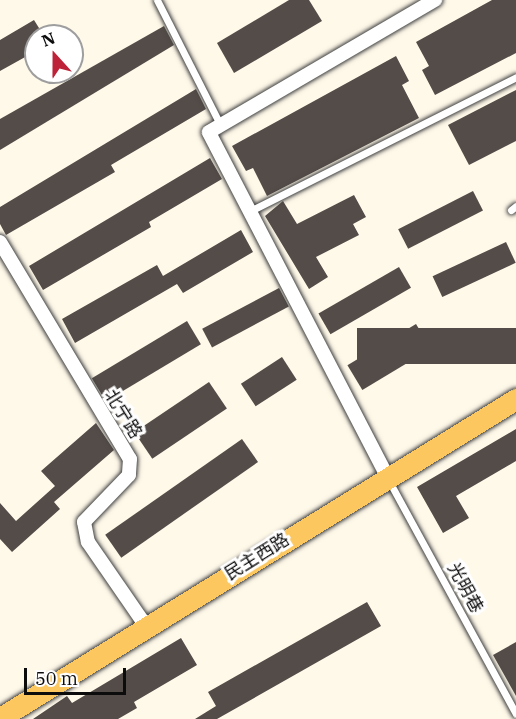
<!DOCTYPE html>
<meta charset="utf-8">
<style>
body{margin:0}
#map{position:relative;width:516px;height:719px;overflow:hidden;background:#fff9ea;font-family:"IBM Plex Serif","Noto Sans SC",serif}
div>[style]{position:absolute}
.building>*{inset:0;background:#544c48;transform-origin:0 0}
.roads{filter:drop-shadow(0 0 2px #3f3f3f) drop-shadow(0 0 2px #3f3f3f)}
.lane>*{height:7px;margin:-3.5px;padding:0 3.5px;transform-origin:3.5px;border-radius:3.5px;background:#fff}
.street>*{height:14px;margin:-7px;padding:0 7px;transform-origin:7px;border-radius:7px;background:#fff}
.primary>*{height:21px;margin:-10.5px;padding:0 10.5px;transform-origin:10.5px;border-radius:10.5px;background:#fbc75e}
span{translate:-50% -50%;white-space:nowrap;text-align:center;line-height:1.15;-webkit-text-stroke:6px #fff;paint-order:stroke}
.street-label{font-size:18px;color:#0c0c0c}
.north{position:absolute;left:24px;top:24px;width:60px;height:60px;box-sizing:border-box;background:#fff;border:2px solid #9e9e9e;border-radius:50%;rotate:339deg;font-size:16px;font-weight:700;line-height:24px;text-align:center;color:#0c0c0c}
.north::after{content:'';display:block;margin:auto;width:21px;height:27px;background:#bd2238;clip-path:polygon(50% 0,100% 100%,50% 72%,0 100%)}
.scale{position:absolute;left:24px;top:668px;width:102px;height:27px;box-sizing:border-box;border:3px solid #0c0c0c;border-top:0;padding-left:8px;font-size:18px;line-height:21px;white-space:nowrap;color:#0c0c0c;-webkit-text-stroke:4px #fff;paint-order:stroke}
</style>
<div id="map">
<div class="building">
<i style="clip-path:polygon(289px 0,309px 0,322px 21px,234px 73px,217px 43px)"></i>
<i style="clip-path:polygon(492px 0,516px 0,516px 53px,435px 95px,422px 70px,429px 66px,416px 42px)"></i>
<i style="clip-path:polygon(34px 20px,44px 36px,36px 36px,36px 51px,0 71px,0 40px)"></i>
<i style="clip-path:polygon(164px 26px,174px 45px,0 150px,0 119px)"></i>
<i style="clip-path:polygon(396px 56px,409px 81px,402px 85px,419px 118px,267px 196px,253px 168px,246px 171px,232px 146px)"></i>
<i style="clip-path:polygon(196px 89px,206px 109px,111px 165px,115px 172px,6px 235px,0 224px,0 207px)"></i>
<i style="clip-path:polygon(516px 90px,516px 141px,469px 165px,448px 125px)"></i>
<i style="clip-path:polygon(210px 158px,222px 179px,149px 222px,151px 227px,43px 290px,29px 266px)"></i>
<i style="left:473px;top:191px;width:22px;height:84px;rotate:63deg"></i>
<i style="clip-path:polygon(354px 195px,366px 217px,353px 224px,359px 235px,316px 257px,328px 277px,309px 289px,265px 216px,283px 201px,297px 224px)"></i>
<i style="clip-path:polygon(241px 230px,253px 252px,183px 293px,177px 284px,75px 343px,62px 319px,157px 265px,163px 276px)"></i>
<i style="left:506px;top:242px;width:23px;height:81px;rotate:65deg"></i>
<i style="left:399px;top:267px;width:24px;height:93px;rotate:60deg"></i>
<i style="left:279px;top:288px;width:21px;height:87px;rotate:62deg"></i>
<i style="left:187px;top:321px;width:27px;height:111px;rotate:59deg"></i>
<i style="left:416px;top:324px;width:29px;height:80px;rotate:59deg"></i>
<i style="left:516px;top:328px;width:36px;height:159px;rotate:90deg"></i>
<i style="left:282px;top:357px;width:27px;height:49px;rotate:57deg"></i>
<i style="left:209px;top:382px;width:32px;height:90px;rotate:56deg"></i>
<i style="clip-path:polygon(96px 423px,114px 450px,54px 502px,60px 509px,12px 552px,0 539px,0 503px,16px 521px,55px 486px,41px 471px)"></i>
<i style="clip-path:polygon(516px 429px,516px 461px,456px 496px,469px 518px,443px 533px,417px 487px)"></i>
<i style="left:242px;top:439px;width:28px;height:167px;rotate:55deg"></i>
<i style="clip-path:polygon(367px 602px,381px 626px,217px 719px,195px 719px,216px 706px,208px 692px)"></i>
<i style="clip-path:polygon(181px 638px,197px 665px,134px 702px,137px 708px,118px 719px,33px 719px,67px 696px,72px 703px)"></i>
<i style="clip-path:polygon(516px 642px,516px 696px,493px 655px)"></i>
</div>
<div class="roads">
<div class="lane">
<i style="left:157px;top:0;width:141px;rotate:63.1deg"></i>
<i style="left:511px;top:210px;width:6px;rotate:-39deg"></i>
<i style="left:250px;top:211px;width:298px;rotate:-26.7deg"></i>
<i style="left:389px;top:481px;width:265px;rotate:61.4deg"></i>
</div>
<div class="street">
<i style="left:0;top:242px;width:253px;rotate:59.1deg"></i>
<i style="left:130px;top:459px;width:16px;rotate:94deg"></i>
<i style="left:129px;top:475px;width:65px;rotate:133.8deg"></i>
<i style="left:84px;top:522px;width:20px;rotate:79deg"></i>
<i style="left:88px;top:542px;width:102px;rotate:55.4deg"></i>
<i style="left:387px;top:476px;width:387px;rotate:-117.4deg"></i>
<i style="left:209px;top:132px;width:262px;rotate:-30.3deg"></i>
</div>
<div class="primary">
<i style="left:0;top:718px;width:607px;rotate:-31.73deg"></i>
</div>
</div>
<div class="street-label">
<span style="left:123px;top:414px;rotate:58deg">北宁路</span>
<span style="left:257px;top:557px;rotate:-32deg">民主西路</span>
<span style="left:465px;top:588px;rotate:61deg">光明巷</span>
</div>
<div class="north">N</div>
<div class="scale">50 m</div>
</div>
